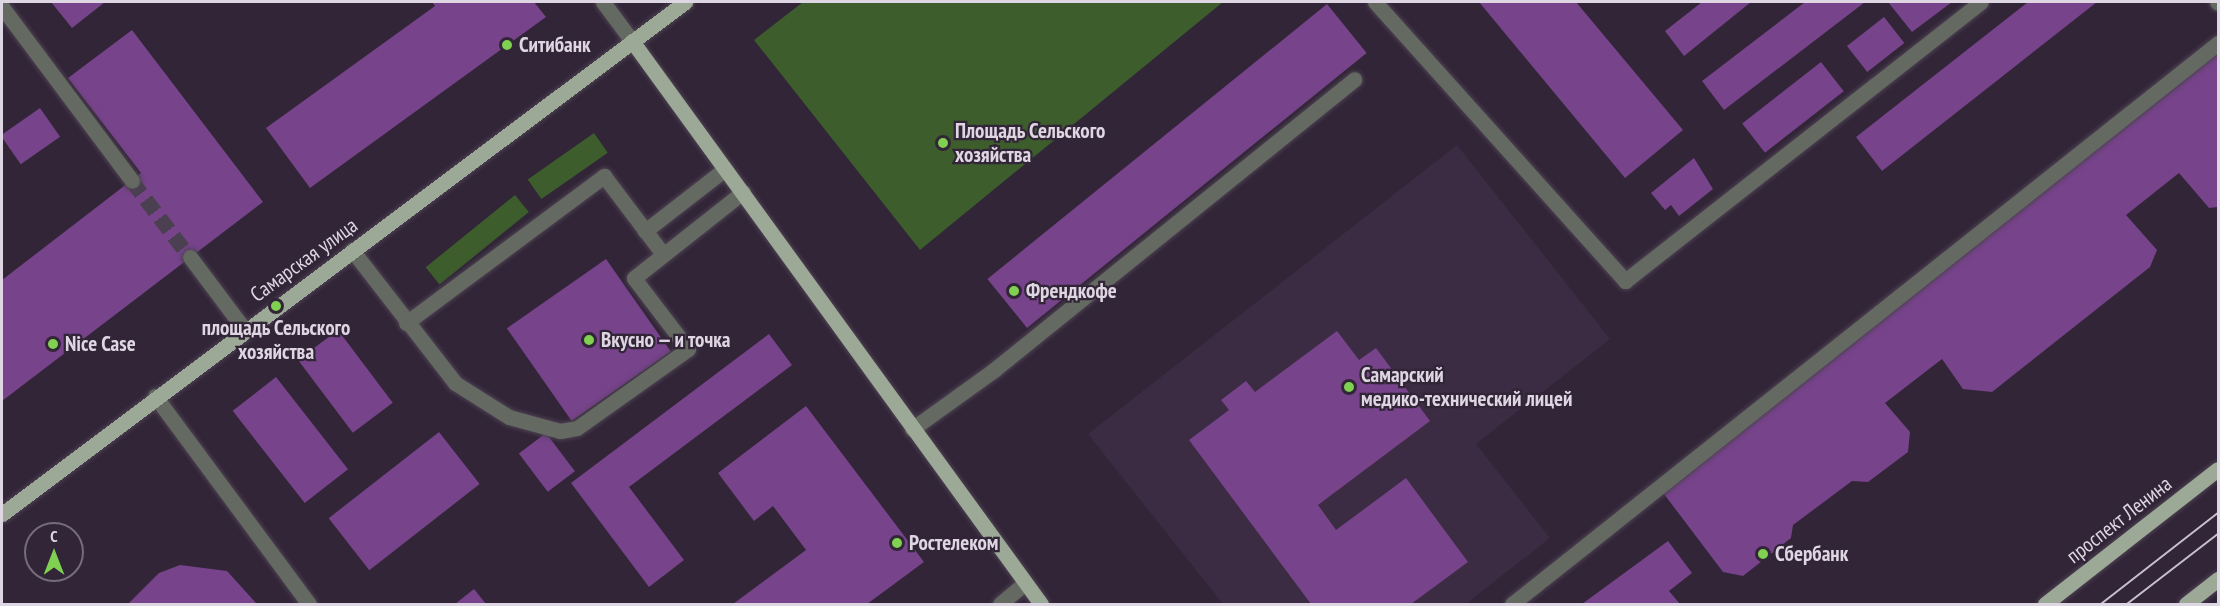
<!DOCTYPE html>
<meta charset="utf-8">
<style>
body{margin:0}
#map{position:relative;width:2220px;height:606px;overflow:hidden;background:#312537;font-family:"PT Sans Narrow",sans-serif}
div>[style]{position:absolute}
.built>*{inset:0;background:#3c2c43}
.green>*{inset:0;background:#3d5d2c;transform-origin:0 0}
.building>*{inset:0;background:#77438b;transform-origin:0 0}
.minor-tunnel>*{height:15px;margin-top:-7.5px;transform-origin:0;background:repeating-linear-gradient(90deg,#4b4051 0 15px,transparent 0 23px)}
.roads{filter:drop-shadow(0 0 2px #4d4152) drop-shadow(0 0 2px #4d4152)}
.minor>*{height:15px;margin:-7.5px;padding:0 7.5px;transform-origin:7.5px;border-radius:7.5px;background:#646a61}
.major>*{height:15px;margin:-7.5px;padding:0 7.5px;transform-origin:7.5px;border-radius:7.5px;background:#9ca997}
.tram>*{height:1.5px;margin:-0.75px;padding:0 0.75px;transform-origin:0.75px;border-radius:0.75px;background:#c8c0cd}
.dots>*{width:16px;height:16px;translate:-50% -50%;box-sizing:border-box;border:3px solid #312537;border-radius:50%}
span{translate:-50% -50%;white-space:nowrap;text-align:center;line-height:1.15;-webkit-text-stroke:4.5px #312537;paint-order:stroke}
.poi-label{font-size:21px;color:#ded6e2;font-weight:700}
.left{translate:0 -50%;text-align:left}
.street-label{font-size:21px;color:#ded6e2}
.frame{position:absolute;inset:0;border:3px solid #ded6e2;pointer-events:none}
.north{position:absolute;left:24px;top:522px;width:60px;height:60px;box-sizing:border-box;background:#312537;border:2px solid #766c7b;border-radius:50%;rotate:0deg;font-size:16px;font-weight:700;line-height:24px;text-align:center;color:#ded6e2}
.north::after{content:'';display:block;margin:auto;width:21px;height:27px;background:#80d051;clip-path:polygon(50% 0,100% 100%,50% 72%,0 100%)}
</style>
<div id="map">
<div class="built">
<i style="clip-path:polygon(1457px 145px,1610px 339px,1476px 444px,1550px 538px,1466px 604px,1223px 604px,1088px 434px)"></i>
</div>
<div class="green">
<i style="clip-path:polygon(803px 2px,1223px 2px,920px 250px,754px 40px)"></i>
<i style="left:594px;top:133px;width:24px;height:81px;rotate:55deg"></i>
<i style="left:515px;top:195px;width:22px;height:115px;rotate:51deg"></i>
</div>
<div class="building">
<i style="clip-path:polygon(51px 2px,105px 2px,72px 28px)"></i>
<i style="clip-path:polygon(432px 2px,534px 2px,546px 17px,310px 188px,266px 128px,435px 6px)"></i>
<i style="clip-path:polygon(1479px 2px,1576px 2px,1683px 130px,1625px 178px)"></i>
<i style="clip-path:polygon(1702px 2px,1751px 2px,1684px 56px,1665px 31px)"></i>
<i style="clip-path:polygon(1805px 2px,1865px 2px,1724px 110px,1702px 81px)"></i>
<i style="clip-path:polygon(1888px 2px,1952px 2px,1912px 32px)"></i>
<i style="clip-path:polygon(2028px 2px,2097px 2px,1882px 171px,1856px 137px)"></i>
<i style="left:1327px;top:4px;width:63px;height:437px;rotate:51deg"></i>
<i style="left:1884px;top:17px;width:33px;height:47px;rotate:52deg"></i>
<i style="clip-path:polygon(132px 30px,263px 202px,2px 401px,2px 280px,141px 173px,68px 78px)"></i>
<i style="clip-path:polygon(2218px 51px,2218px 207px,2209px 208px,2179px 173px,2126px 215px,2157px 250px,2150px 267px,1992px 392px,1963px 389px,1942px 359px,1885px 403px,1910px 432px,1908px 452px,1868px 482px,1852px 481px,1793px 525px,1791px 538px,1743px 576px,1723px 572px,1661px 490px)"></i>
<i style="left:1821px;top:62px;width:37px;height:100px;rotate:52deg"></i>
<i style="left:40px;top:108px;width:35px;height:48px;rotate:55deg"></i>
<i style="clip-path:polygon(1694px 158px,1713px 189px,1679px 216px,1671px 205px,1665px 210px,1651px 193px)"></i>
<i style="left:606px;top:259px;width:113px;height:121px;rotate:55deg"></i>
<i style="left:338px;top:330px;width:91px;height:50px;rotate:53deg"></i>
<i style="clip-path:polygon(1337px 331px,1359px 360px,1376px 348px,1430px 421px,1318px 505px,1336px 530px,1406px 478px,1468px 562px,1411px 604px,1311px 604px,1189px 440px,1229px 410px,1221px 400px,1246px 381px,1255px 392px)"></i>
<i style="clip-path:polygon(769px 334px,792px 365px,629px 487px,684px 560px,649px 587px,571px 483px)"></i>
<i style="left:276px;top:377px;width:117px;height:55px;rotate:52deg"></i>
<i style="clip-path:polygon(806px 406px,924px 562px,867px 604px,733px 604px,806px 550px,773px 506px,754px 521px,718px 473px)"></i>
<i style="left:439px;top:432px;width:66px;height:140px;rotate:52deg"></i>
<i style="left:546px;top:433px;width:48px;height:34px;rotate:53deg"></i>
<i style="clip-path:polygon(1668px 541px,1692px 573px,1669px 591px,1680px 604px,1582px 604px)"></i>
<i style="clip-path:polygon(180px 565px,227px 571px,257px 604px,128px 604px,159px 573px)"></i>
<i style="clip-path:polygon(474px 589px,486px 604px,455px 604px)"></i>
</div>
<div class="minor-tunnel">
<i style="left:132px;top:181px;width:96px;rotate:52.7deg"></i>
</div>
<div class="roads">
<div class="minor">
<i style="left:603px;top:2px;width:49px;rotate:53.4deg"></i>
<i style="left:1375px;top:2px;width:375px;rotate:48.1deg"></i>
<i style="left:1625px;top:281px;width:452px;rotate:-38.1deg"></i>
<i style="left:2217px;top:2px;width:1px;rotate:45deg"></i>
<i style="left:2px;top:7px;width:217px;rotate:53.2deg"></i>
<i style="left:645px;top:231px;width:101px;rotate:-37.8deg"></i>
<i style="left:352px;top:250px;width:168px;rotate:52.2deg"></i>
<i style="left:455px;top:383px;width:64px;rotate:32.2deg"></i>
<i style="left:509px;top:417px;width:53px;rotate:15.4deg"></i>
<i style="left:560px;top:431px;width:17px;rotate:-10deg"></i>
<i style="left:577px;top:428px;width:136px;rotate:-35.4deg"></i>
<i style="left:688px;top:349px;width:89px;rotate:-127.3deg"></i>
<i style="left:634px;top:278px;width:139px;rotate:-38.3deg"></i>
<i style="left:190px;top:257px;width:90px;rotate:53.1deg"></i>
<i style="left:406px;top:323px;width:247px;rotate:-36.6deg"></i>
<i style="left:604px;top:176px;width:98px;rotate:52.9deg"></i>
<i style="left:155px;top:396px;width:259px;rotate:53.5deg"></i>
<i style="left:912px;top:429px;width:101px;rotate:-35.7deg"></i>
<i style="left:994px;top:370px;width:463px;rotate:-38.9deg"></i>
<i style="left:1000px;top:604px;width:33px;rotate:-40deg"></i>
<i style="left:1512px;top:604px;width:902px;rotate:-38.47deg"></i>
</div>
<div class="major">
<i style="left:632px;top:41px;width:696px;rotate:54deg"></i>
<i style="left:2px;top:514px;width:854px;rotate:-36.86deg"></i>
<i style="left:2045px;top:604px;width:219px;rotate:-38deg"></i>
<i style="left:2186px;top:604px;width:41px;rotate:-38deg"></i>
</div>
</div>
<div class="tram">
<i style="left:2101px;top:604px;width:148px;rotate:-37.9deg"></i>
<i style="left:2127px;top:604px;width:115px;rotate:-37.6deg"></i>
</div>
<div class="dots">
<i style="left:507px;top:45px;background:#80d051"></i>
<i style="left:943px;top:143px;background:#80d051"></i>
<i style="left:1014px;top:291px;background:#80d051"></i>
<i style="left:276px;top:306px;background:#80d051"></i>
<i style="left:589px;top:340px;background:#80d051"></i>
<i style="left:53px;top:344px;background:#80d051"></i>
<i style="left:1349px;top:387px;background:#80d051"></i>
<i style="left:897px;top:543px;background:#80d051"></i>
<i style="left:1763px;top:554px;background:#80d051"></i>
</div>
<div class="poi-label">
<span class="left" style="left:519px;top:45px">Ситибанк</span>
<span class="left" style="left:955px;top:143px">Площадь Сельского<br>хозяйства</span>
<span class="left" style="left:1026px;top:291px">Френдкофе</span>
<span style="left:276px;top:340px">площадь Сельского<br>хозяйства</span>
<span class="left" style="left:601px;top:340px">Вкусно — и точка</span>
<span class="left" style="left:65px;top:344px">Nice Case</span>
<span class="left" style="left:1361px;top:387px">Самарский<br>медико-технический лицей</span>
<span class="left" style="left:909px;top:543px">Ростелеком</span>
<span class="left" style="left:1775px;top:554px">Сбербанк</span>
</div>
<div class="street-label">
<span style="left:304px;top:260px;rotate:-36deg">Самарская улица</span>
<span style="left:2119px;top:520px;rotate:-38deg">проспект Ленина</span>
</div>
<div class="frame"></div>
<div class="north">С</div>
</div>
